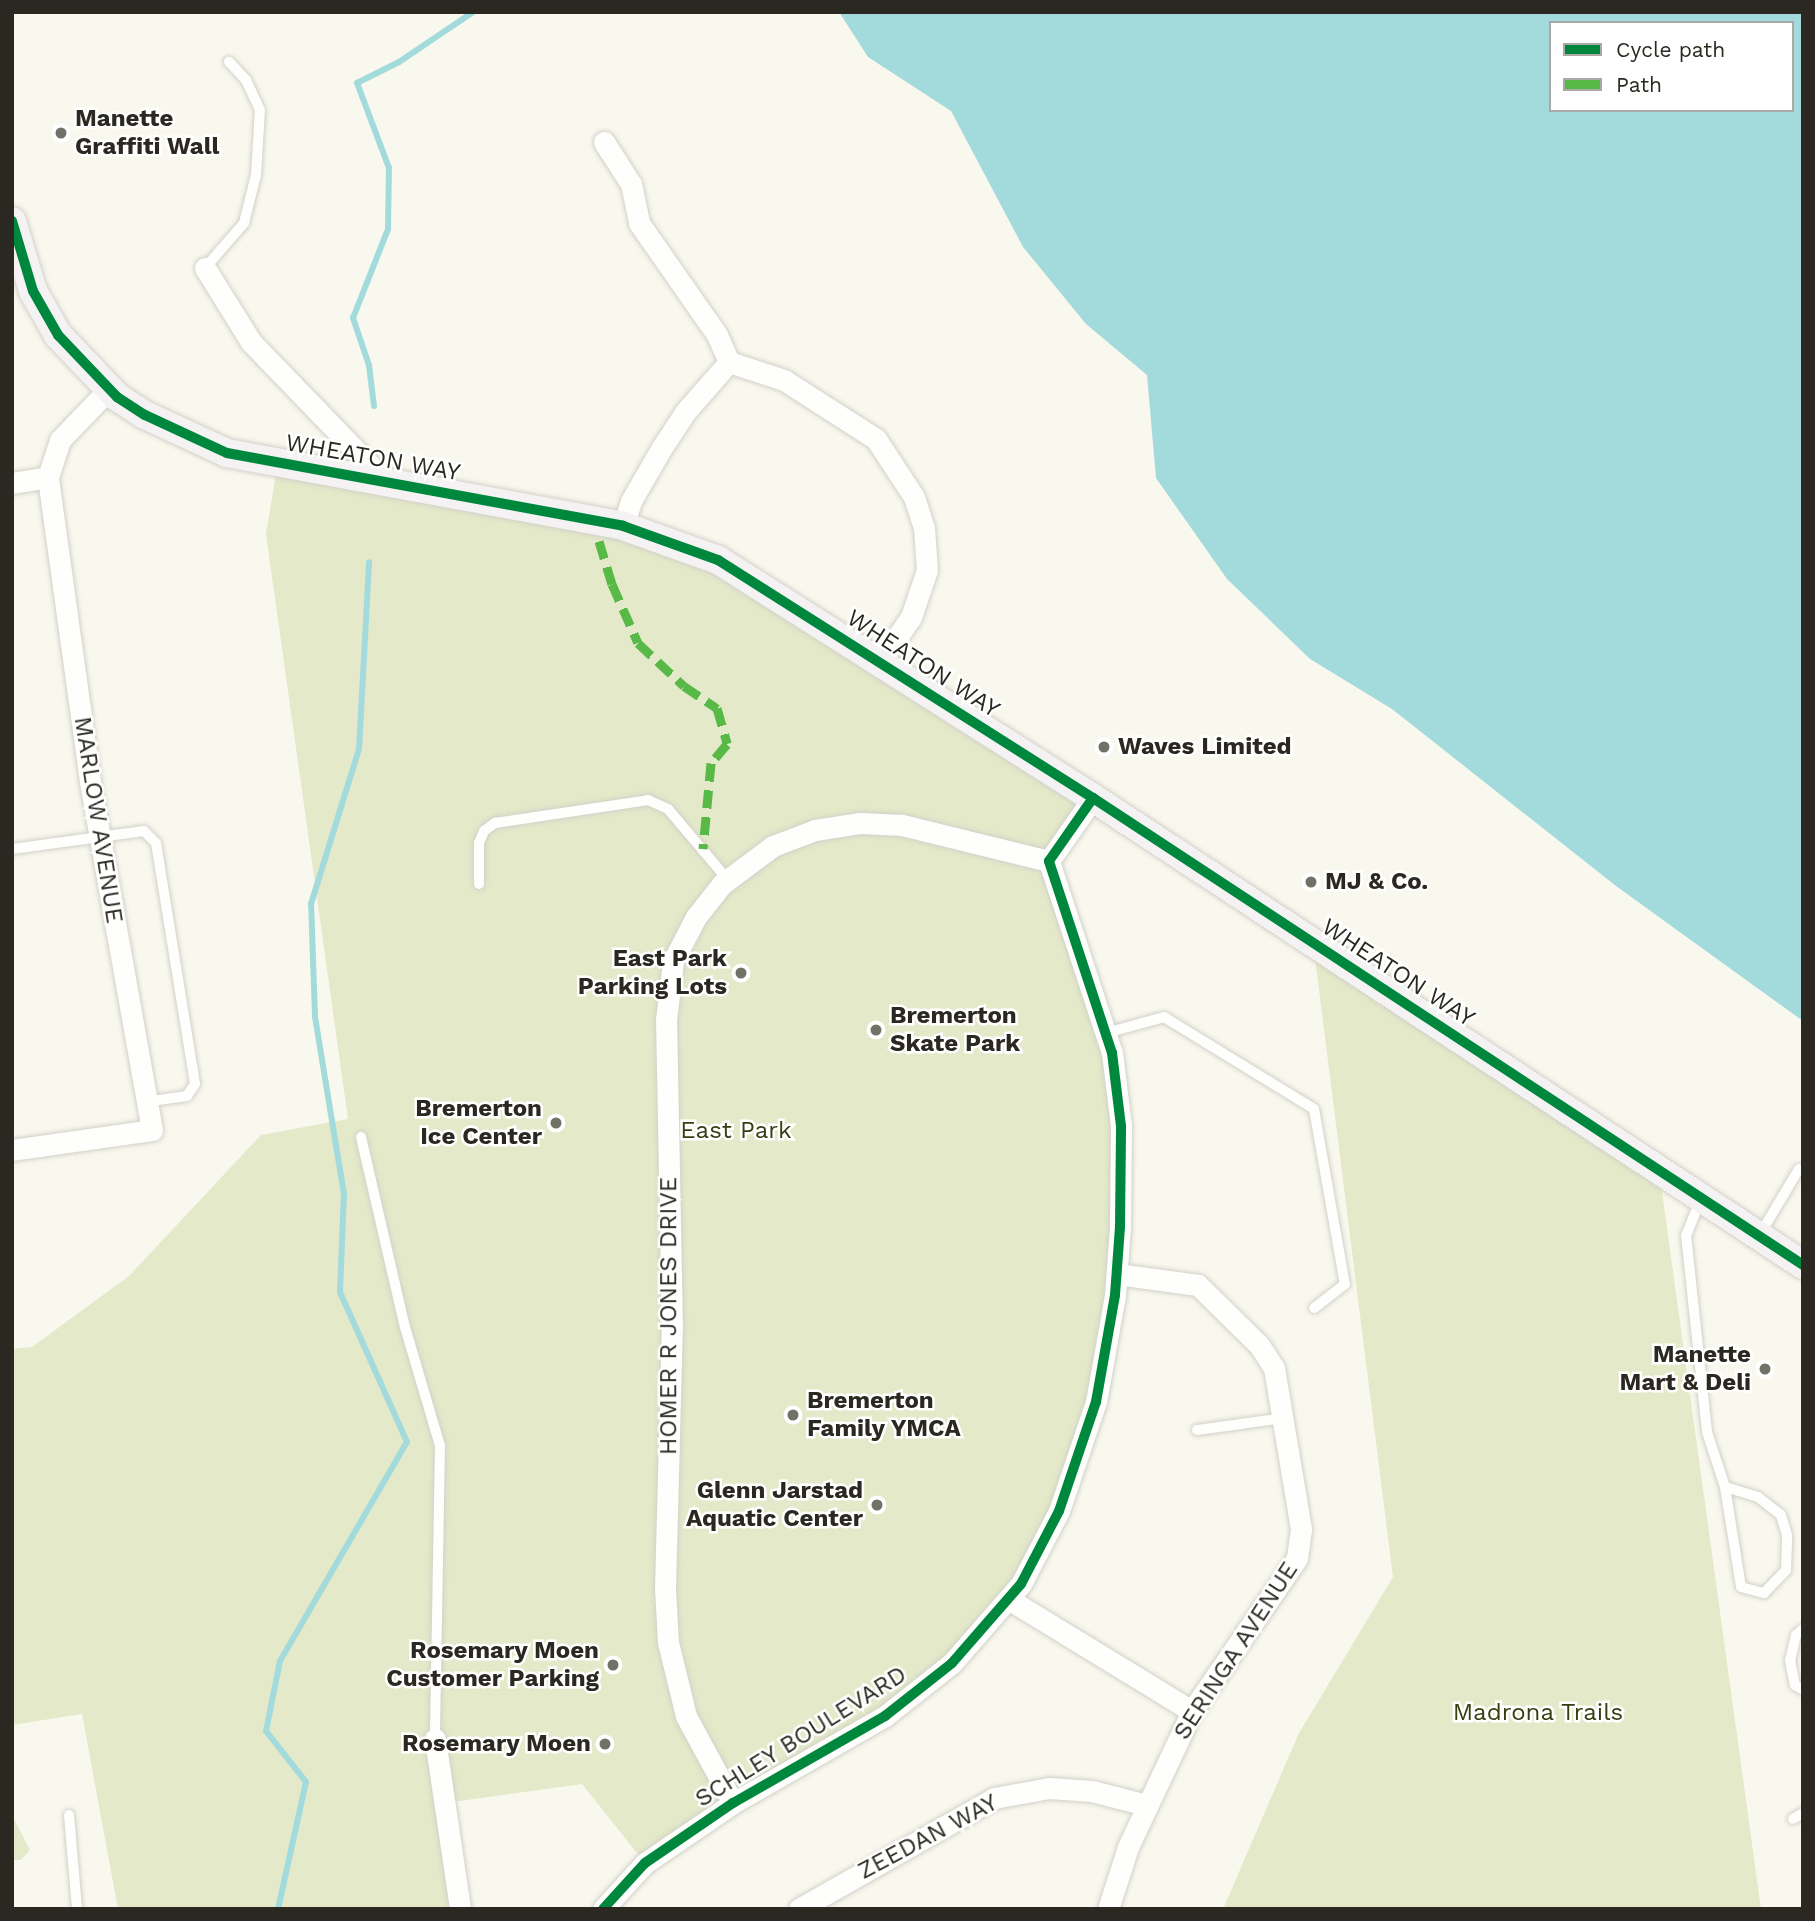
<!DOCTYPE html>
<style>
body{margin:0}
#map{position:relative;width:1815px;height:1921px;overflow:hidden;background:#f9f8ee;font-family:"Work Sans",sans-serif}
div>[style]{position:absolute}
.green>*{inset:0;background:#e4e9c9}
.water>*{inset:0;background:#a3dbdc}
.stream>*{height:6px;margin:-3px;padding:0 3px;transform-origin:3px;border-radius:3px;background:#a3dbdc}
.roads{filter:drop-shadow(0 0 2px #d2d1c9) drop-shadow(0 0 2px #d2d1c9)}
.lane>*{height:10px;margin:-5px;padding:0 5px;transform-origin:5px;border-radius:5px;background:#fefefc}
.street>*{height:21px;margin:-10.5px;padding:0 10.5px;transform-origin:10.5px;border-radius:10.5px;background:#fefefc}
.secondary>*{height:28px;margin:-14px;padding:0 14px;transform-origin:14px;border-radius:14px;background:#f5f2f3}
.quiet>*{height:9px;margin-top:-4.5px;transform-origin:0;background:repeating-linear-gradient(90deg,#58b947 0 18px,transparent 0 27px)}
.cycleway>*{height:10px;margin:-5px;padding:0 5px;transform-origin:5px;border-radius:5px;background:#00873e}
.dots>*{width:19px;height:19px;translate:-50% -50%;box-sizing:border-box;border:4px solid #fff;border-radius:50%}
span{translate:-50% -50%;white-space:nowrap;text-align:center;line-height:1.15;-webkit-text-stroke:5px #fff;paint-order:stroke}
.poi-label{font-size:24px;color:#2a2820;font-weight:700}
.left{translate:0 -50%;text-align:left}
.right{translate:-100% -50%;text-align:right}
.street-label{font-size:24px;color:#2a2820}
.park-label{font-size:24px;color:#373e12}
.frame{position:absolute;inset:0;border:14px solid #2a2820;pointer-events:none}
.legend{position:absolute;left:1549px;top:21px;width:245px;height:91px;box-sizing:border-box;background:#fff;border:2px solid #aaa9a6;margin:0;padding:9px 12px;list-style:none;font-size:21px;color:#2a2820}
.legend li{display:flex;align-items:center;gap:14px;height:35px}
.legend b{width:35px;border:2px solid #aaa9a6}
</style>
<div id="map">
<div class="green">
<i style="clip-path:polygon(278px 462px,672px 541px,1093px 798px,1049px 861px,1118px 1089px,1105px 1354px,1039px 1551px,951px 1663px,645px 1863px,582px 1784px,445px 1803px,458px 1909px,118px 1909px,82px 1714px,12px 1725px,12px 1349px,32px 1347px,129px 1276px,261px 1135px,348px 1119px,266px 534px)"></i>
<i style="clip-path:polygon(1313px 942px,1659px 1170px,1761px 1909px,1223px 1909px,1299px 1733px,1393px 1577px)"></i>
<i style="clip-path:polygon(12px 1815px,30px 1850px,21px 1860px,12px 1860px)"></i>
</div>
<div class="water">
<i style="clip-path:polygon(evenodd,839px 12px,1803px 12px,1803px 1021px,1616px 886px,1392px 709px,1310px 659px,1227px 579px,1156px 478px,1147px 375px,1086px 324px,1023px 247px,951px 111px,868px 57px,839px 12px,1551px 23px,1792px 23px,1792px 110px,1551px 110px,1551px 23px)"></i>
</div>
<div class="stream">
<i style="left:374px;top:406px;width:41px;rotate:-97deg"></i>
<i style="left:369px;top:365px;width:50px;rotate:-108.8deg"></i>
<i style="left:353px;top:318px;width:96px;rotate:-68.5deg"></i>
<i style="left:388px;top:229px;width:61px;rotate:-89.1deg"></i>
<i style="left:389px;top:168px;width:91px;rotate:-110.6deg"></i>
<i style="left:357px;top:83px;width:47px;rotate:-26.6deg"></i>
<i style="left:399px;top:62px;width:89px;rotate:-34deg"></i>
<i style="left:278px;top:1909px;width:130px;rotate:-77.6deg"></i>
<i style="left:306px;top:1782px;width:65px;rotate:-128.1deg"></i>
<i style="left:266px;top:1731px;width:71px;rotate:-78.7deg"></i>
<i style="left:280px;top:1661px;width:253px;rotate:-59.9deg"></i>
<i style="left:407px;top:1442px;width:164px;rotate:-114.1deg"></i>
<i style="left:340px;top:1292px;width:98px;rotate:-87.7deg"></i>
<i style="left:344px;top:1194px;width:180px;rotate:-99.3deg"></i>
<i style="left:315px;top:1016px;width:112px;rotate:-92deg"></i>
<i style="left:311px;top:904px;width:162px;rotate:-72.8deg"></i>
<i style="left:359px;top:749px;width:187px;rotate:-86.9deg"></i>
</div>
<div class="roads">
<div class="lane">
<i style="left:205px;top:268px;width:60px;rotate:-49.1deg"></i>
<i style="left:244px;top:223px;width:49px;rotate:-76deg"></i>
<i style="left:256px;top:175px;width:65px;rotate:-86.5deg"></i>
<i style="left:260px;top:110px;width:33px;rotate:-115deg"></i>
<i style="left:246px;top:80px;width:25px;rotate:-133deg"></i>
<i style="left:12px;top:849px;width:133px;rotate:-7.8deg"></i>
<i style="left:144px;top:831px;width:17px;rotate:45deg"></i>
<i style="left:156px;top:843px;width:244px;rotate:80.8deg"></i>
<i style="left:195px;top:1084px;width:14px;rotate:124deg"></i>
<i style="left:187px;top:1096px;width:42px;rotate:171.9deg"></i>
<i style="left:479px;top:884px;width:41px;rotate:-90deg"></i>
<i style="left:479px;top:843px;width:13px;rotate:-67deg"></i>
<i style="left:484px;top:831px;width:14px;rotate:-36deg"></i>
<i style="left:495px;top:823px;width:155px;rotate:-8.5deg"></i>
<i style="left:648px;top:800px;width:22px;rotate:24deg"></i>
<i style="left:668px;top:809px;width:93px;rotate:49.8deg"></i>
<i style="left:1106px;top:1033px;width:60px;rotate:-15.4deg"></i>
<i style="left:1164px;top:1017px;width:176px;rotate:31.5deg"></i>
<i style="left:1314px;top:1109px;width:178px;rotate:80deg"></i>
<i style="left:1345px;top:1284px;width:39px;rotate:142deg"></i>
<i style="left:361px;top:1137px;width:195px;rotate:77deg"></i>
<i style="left:405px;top:1327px;width:124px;rotate:73.6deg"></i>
<i style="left:440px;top:1446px;width:293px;rotate:91deg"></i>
<i style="left:1700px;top:1201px;width:37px;rotate:112deg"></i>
<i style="left:1686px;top:1235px;width:198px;rotate:83.9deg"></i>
<i style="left:1707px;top:1432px;width:58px;rotate:71.9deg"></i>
<i style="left:1725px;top:1487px;width:101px;rotate:80.9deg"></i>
<i style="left:1741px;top:1587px;width:24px;rotate:15deg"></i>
<i style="left:1764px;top:1593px;width:32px;rotate:-46deg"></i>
<i style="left:1786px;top:1570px;width:35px;rotate:-88deg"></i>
<i style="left:1787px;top:1535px;width:21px;rotate:-107deg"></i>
<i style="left:1781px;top:1515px;width:29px;rotate:-142deg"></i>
<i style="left:1758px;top:1497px;width:34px;rotate:-163deg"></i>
<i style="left:1759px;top:1236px;width:78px;rotate:-59.2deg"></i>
<i style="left:1197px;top:1430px;width:88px;rotate:-7.9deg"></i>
<i style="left:1803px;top:1629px;width:9px;rotate:139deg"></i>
<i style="left:1796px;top:1635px;width:26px;rotate:103deg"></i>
<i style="left:1790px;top:1660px;width:25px;rotate:79deg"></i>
<i style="left:1795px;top:1685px;width:9px;rotate:32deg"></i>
<i style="left:69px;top:1815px;width:94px;rotate:85.1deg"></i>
<i style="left:1793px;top:1819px;width:12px;rotate:-31deg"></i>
</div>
<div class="street">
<i style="left:604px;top:142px;width:50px;rotate:57.3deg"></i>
<i style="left:631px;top:184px;width:40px;rotate:78deg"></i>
<i style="left:639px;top:223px;width:136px;rotate:55.1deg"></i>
<i style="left:717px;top:335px;width:30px;rotate:66deg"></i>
<i style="left:205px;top:268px;width:87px;rotate:58.1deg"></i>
<i style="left:251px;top:342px;width:194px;rotate:46deg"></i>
<i style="left:12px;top:483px;width:36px;rotate:-9deg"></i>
<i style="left:623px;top:526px;width:26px;rotate:-72deg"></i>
<i style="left:631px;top:501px;width:60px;rotate:-60deg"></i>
<i style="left:661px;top:449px;width:45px;rotate:-56.7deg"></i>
<i style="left:686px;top:411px;width:65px;rotate:-48.7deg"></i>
<i style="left:729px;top:362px;width:58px;rotate:18.1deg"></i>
<i style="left:784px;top:380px;width:109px;rotate:32.7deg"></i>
<i style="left:876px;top:439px;width:69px;rotate:56.8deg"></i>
<i style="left:914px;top:497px;width:33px;rotate:72deg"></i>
<i style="left:924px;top:528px;width:42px;rotate:85.9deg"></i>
<i style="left:927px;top:570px;width:50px;rotate:108.8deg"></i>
<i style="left:911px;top:617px;width:55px;rotate:124.6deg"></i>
<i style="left:12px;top:1150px;width:141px;rotate:-8.1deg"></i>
<i style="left:152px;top:1130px;width:354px;rotate:-100.1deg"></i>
<i style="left:90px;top:781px;width:307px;rotate:-97.9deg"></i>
<i style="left:48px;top:477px;width:39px;rotate:-72deg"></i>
<i style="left:60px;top:440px;width:71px;rotate:-46.1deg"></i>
<i style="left:1010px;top:1600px;width:213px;rotate:31.4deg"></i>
<i style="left:435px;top:1739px;width:172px;rotate:81.6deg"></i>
<i style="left:733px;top:1803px;width:99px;rotate:-118.4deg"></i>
<i style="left:686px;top:1716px;width:76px;rotate:-103.7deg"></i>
<i style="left:668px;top:1642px;width:53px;rotate:-93.2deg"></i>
<i style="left:665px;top:1589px;width:260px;rotate:-88.5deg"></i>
<i style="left:672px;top:1329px;width:309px;rotate:-91.1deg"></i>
<i style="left:666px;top:1020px;width:59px;rotate:-83.2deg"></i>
<i style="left:673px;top:961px;width:50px;rotate:-62.4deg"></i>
<i style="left:696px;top:917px;width:42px;rotate:-51.8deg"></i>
<i style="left:722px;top:884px;width:64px;rotate:-36.7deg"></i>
<i style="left:773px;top:846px;width:45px;rotate:-20.9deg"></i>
<i style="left:815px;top:830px;width:46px;rotate:-8.8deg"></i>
<i style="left:860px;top:823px;width:42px;rotate:2.7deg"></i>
<i style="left:902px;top:825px;width:151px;rotate:13.8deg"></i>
<i style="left:603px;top:1909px;width:62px;rotate:-47.6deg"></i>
<i style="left:645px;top:1863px;width:107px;rotate:-34.3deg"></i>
<i style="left:733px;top:1803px;width:175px;rotate:-29.8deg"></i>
<i style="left:885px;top:1716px;width:85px;rotate:-38.3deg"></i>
<i style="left:952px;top:1663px;width:105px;rotate:-48.9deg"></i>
<i style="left:1021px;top:1584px;width:82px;rotate:-62.5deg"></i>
<i style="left:1059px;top:1511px;width:115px;rotate:-71.3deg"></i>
<i style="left:1096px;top:1402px;width:109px;rotate:-79.9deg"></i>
<i style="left:1115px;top:1295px;width:68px;rotate:-85.8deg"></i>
<i style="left:1120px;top:1227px;width:101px;rotate:-89.4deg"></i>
<i style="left:1121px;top:1126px;width:74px;rotate:-97deg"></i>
<i style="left:1112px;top:1053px;width:202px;rotate:-108.2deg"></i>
<i style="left:1049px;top:861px;width:77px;rotate:-55.1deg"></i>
<i style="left:799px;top:1909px;width:224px;rotate:-29.6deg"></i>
<i style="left:994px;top:1798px;width:56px;rotate:-10.3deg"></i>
<i style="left:1049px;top:1788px;width:43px;rotate:4deg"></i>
<i style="left:1092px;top:1791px;width:56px;rotate:14.5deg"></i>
<i style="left:1108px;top:1909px;width:65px;rotate:-72.1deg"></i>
<i style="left:1128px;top:1847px;width:150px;rotate:-64.8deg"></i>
<i style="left:1192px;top:1711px;width:186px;rotate:-55.5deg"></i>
<i style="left:1297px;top:1558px;width:29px;rotate:-82deg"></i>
<i style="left:1301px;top:1529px;width:163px;rotate:-99.5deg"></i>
<i style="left:1274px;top:1368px;width:27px;rotate:-123deg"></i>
<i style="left:1259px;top:1345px;width:86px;rotate:-135.5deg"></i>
<i style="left:1198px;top:1285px;width:82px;rotate:-172.3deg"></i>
</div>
<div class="secondary">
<i style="left:12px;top:221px;width:73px;rotate:73.3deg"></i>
<i style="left:33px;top:291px;width:51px;rotate:60.4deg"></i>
<i style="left:58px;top:335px;width:86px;rotate:46.4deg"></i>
<i style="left:117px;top:397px;width:33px;rotate:33deg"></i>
<i style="left:145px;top:415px;width:90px;rotate:24.9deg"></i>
<i style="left:227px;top:453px;width:403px;rotate:10.4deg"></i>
<i style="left:623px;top:526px;width:101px;rotate:19.7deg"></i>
<i style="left:718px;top:560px;width:444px;rotate:32.4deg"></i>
<i style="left:1093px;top:798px;width:850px;rotate:33.33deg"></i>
</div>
</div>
<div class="quiet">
<i style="left:599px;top:541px;width:45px;rotate:73.2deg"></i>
<i style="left:612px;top:584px;width:64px;rotate:66.2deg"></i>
<i style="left:638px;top:643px;width:63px;rotate:43.1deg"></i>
<i style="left:684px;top:686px;width:40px;rotate:34deg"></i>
<i style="left:717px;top:708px;width:37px;rotate:74deg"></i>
<i style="left:727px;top:744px;width:25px;rotate:130deg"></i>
<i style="left:711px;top:763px;width:86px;rotate:95.3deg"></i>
</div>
<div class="cycleway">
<i style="left:12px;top:221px;width:73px;rotate:73.3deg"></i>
<i style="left:33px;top:291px;width:51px;rotate:60.4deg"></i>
<i style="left:58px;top:335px;width:86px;rotate:46.4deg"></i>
<i style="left:117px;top:397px;width:33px;rotate:33deg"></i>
<i style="left:145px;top:415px;width:90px;rotate:24.9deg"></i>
<i style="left:227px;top:453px;width:403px;rotate:10.4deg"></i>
<i style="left:623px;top:526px;width:101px;rotate:19.7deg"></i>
<i style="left:718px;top:560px;width:444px;rotate:32.4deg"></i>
<i style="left:1093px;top:798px;width:850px;rotate:33.33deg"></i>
<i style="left:603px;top:1909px;width:62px;rotate:-47.6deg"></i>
<i style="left:645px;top:1863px;width:107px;rotate:-34.3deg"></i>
<i style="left:733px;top:1803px;width:175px;rotate:-29.8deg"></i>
<i style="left:885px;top:1716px;width:85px;rotate:-38.3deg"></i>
<i style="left:952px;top:1663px;width:105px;rotate:-48.9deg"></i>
<i style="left:1021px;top:1584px;width:82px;rotate:-62.5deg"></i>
<i style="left:1059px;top:1511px;width:115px;rotate:-71.3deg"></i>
<i style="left:1096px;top:1402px;width:109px;rotate:-79.9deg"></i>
<i style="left:1115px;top:1295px;width:68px;rotate:-85.8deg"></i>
<i style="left:1120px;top:1227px;width:101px;rotate:-89.4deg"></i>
<i style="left:1121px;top:1126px;width:74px;rotate:-97deg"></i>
<i style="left:1112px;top:1053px;width:202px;rotate:-108.2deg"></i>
<i style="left:1049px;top:861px;width:77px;rotate:-55.1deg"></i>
</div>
<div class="dots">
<i style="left:61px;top:133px;background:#727168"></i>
<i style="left:1104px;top:747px;background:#727168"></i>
<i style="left:1311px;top:882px;background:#727168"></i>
<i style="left:741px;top:973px;background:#727168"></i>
<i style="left:876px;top:1030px;background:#727168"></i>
<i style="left:556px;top:1123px;background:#727168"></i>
<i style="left:1765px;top:1369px;background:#727168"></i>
<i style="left:793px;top:1415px;background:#727168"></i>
<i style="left:877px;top:1505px;background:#727168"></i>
<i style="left:613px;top:1665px;background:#727168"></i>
<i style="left:605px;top:1744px;background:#727168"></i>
</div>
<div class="poi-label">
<span class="left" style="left:75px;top:133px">Manette<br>Graffiti Wall</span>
<span class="left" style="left:1118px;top:747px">Waves Limited</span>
<span class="left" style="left:1325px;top:882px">MJ &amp; Co.</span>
<span class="right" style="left:727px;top:973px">East Park<br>Parking Lots</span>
<span class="left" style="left:890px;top:1030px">Bremerton<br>Skate Park</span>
<span class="right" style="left:542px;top:1123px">Bremerton<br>Ice Center</span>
<span class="right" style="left:1751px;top:1369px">Manette<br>Mart &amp; Deli</span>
<span class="left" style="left:807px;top:1415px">Bremerton<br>Family YMCA</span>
<span class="right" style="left:863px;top:1505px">Glenn Jarstad<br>Aquatic Center</span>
<span class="right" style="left:599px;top:1665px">Rosemary Moen<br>Customer Parking</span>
<span class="right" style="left:591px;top:1744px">Rosemary Moen</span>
</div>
<div class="street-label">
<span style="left:373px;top:458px;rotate:10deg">WHEATON WAY</span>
<span style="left:923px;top:664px;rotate:33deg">WHEATON WAY</span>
<span style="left:98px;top:820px;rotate:81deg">MARLOW AVENUE</span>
<span style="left:1398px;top:973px;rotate:33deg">WHEATON WAY</span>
<span style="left:669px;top:1316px;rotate:-90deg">HOMER R JONES DRIVE</span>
<span style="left:1236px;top:1651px;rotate:-57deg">SERINGA AVENUE</span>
<span style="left:801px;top:1737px;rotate:-32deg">SCHLEY BOULEVARD</span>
<span style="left:928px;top:1837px;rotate:-28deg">ZEEDAN WAY</span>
</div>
<div class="park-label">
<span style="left:736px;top:1131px">East Park</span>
<span style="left:1538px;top:1713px">Madrona Trails</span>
</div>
<div class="frame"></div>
<ul class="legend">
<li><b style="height:9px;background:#00873e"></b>Cycle path</li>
<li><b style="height:9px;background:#58b947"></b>Path</li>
</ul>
</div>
